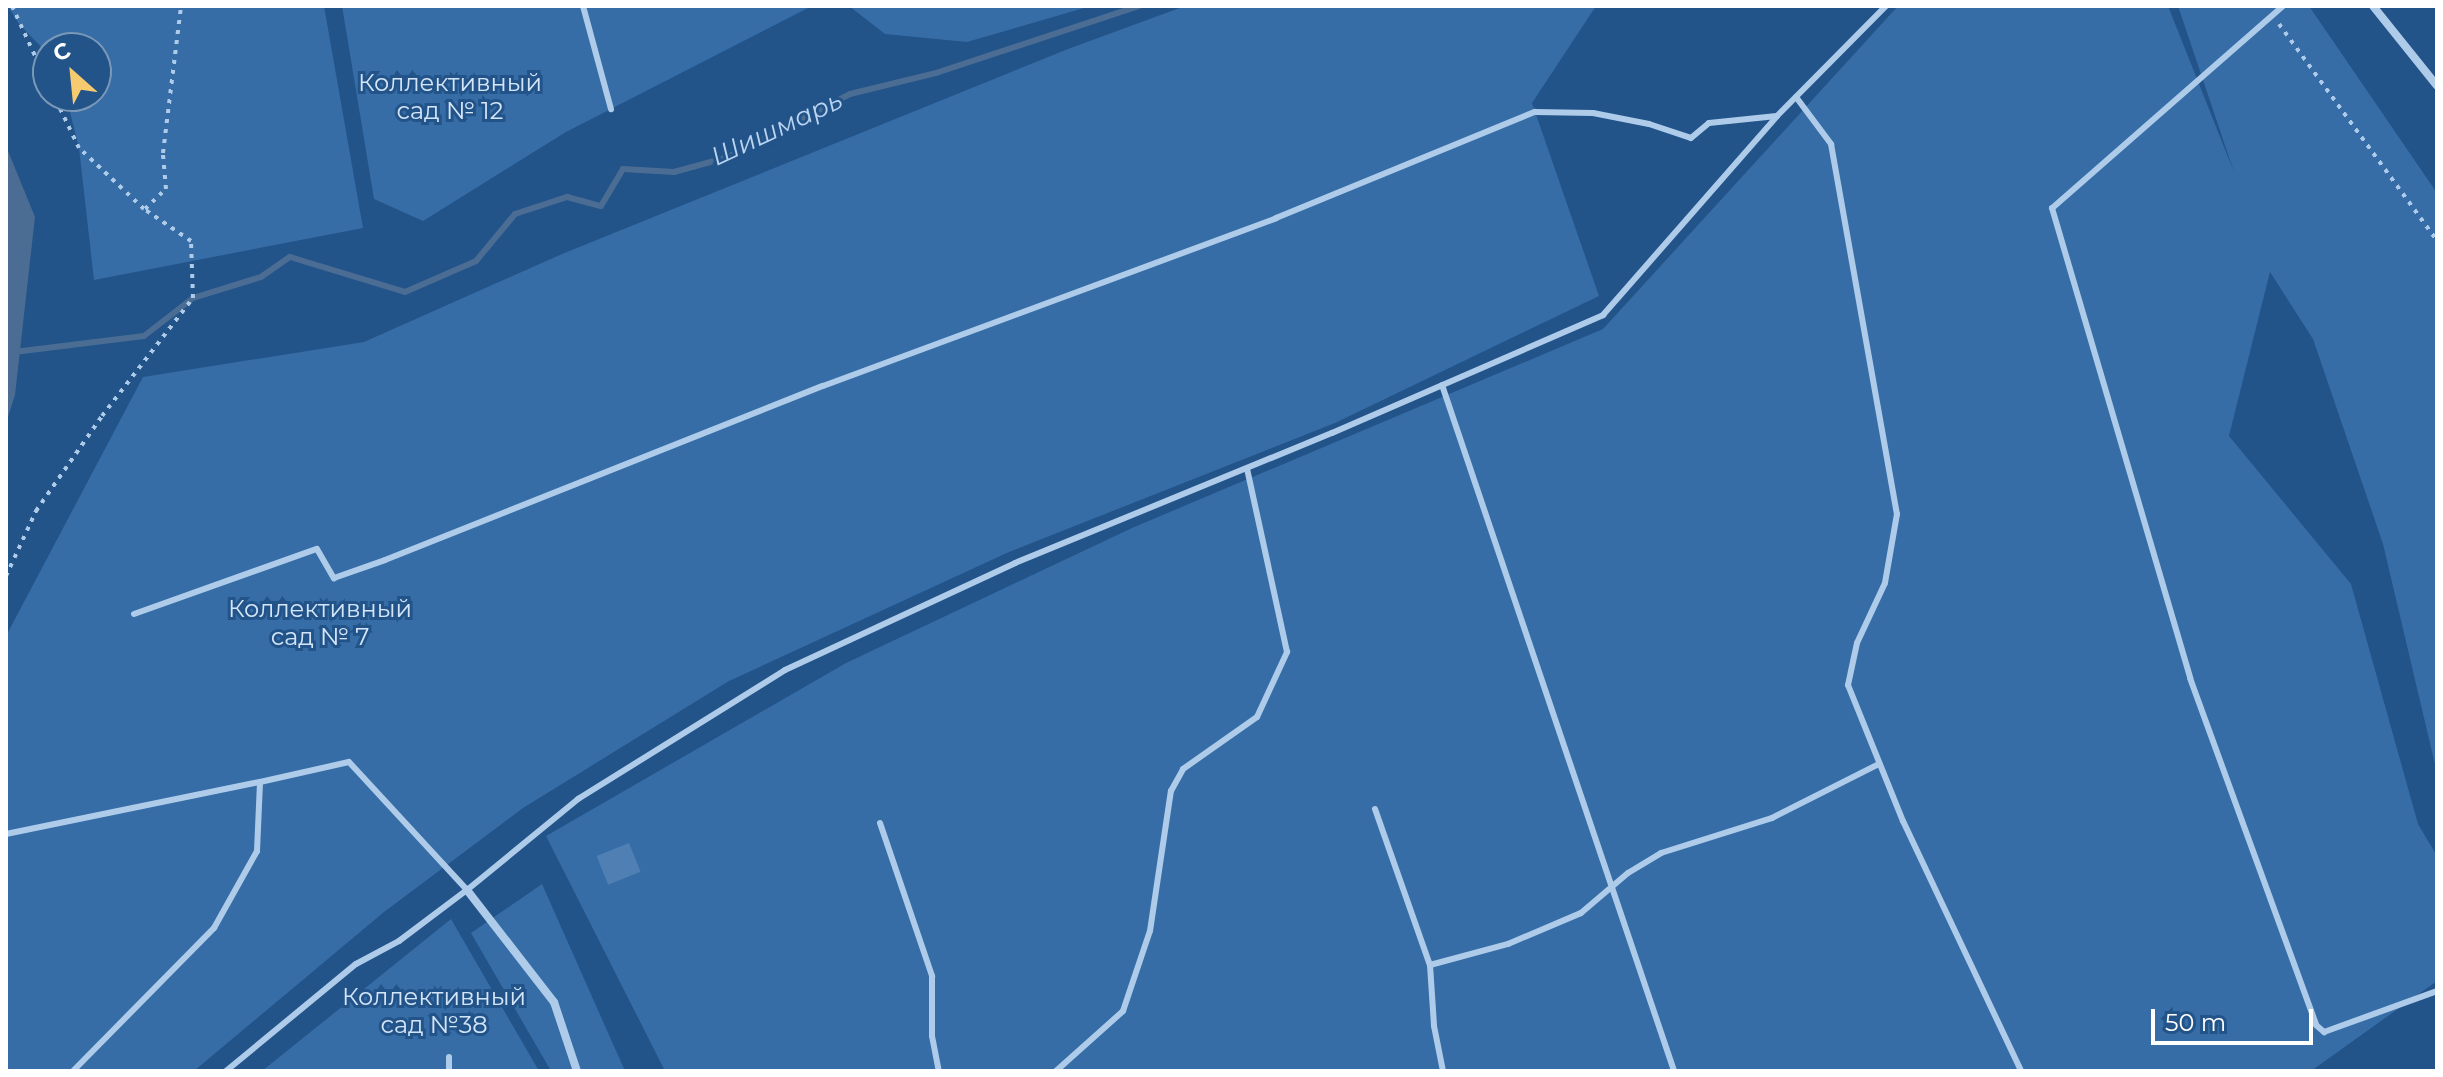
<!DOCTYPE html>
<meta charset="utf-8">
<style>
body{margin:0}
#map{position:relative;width:2443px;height:1077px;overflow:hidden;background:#225389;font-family:Montserrat,sans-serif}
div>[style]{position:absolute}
.green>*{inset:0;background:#366da6}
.water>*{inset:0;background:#4b6d94}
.stream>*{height:6px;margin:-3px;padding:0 3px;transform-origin:3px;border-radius:3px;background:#4b6d94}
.building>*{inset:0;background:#4f7fb3;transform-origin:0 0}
.path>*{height:4px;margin-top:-2px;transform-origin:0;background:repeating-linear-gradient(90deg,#aeccea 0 4px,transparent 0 10px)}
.lane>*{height:6px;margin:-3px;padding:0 3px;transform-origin:3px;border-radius:3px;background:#aeccea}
.street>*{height:8px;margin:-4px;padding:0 4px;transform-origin:4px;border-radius:4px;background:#aeccea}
span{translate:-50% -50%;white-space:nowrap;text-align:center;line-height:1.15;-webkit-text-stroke:6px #225389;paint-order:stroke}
.park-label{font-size:24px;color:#d3e5f8}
.water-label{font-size:26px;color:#bad5f2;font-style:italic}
.frame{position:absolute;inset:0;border:8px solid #fff;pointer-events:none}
.north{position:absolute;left:32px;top:32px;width:80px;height:80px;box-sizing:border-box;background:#225389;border:2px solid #7a98b8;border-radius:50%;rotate:333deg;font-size:22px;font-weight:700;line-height:32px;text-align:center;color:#fff}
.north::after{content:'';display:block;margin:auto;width:28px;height:36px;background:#f6cb70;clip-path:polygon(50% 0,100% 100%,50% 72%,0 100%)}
.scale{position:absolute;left:2151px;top:1009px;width:162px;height:36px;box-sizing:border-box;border:4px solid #fff;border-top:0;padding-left:10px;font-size:24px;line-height:28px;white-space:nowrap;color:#fff;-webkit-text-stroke:6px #225389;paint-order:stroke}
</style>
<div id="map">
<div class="green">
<i style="clip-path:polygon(8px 6px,324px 6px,363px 228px,94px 280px,79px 148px,66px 96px,96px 96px,96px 48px,48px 48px,48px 54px,19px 24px)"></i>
<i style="clip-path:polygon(342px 6px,809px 6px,810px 7px,566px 132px,423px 221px,374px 199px)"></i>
<i style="clip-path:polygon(849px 6px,1091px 6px,967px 42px,885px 34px)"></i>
<i style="clip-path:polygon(1185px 6px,1596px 6px,1532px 103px,1599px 296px,1335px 423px,1009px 552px,729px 681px,523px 808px,384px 912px,194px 1071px,6px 1071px,6px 636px,143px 377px,364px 342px,562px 254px,1068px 49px)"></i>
<i style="clip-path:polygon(1898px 6px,2168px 6px,2234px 172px,2178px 6px,2309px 6px,2437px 193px,2437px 773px,2383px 544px,2313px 339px,2270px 272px,2229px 436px,2351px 584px,2418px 824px,2437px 856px,2437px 981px,2311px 1071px,665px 1071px,546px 836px,846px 663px,1132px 528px,1603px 329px)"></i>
<i style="clip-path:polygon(542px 884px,625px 1071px,551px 1071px,471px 933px)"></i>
<i style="clip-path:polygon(451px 919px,539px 1071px,262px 1071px)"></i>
</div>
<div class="water">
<i style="clip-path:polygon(6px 146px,35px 217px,15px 395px,6px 423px)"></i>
</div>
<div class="stream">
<i style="left:6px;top:353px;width:139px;rotate:-7deg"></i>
<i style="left:144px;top:336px;width:62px;rotate:-37.8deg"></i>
<i style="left:193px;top:298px;width:71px;rotate:-17.2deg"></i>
<i style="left:261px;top:277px;width:35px;rotate:-35deg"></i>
<i style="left:290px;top:257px;width:120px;rotate:16.9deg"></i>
<i style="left:405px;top:292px;width:77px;rotate:-23.6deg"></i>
<i style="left:476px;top:261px;width:61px;rotate:-50.3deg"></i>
<i style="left:515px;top:214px;width:55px;rotate:-18.1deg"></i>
<i style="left:567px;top:197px;width:35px;rotate:15deg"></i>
<i style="left:601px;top:206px;width:43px;rotate:-59.3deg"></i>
<i style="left:623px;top:169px;width:51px;rotate:3.4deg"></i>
<i style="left:674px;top:172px;width:56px;rotate:-15.5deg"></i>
<i style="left:728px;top:157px;width:137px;rotate:-27.3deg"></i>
<i style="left:850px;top:94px;width:89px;rotate:-13.7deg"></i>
<i style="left:936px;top:73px;width:214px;rotate:-18.3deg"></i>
</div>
<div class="building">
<i style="left:629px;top:843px;width:31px;height:35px;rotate:68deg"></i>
</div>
<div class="path">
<i style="left:12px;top:6px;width:86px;rotate:65.2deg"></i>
<i style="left:2279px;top:24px;width:268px;rotate:53.9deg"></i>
<i style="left:145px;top:209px;width:29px;rotate:-44deg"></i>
<i style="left:166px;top:189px;width:36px;rotate:-95deg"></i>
<i style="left:163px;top:153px;width:148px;rotate:-83deg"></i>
<i style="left:6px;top:576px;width:72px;rotate:-65.2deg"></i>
<i style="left:36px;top:511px;width:116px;rotate:-55.2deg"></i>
<i style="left:102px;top:416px;width:149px;rotate:-52.4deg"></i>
<i style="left:193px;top:298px;width:57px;rotate:-92deg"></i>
<i style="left:191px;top:241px;width:57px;rotate:-145.8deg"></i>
<i style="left:144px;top:209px;width:89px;rotate:-136.8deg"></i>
<i style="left:79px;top:148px;width:58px;rotate:-115.7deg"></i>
</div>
<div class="lane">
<i style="left:583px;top:6px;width:107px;rotate:74.8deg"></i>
<i style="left:2283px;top:6px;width:307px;rotate:138.8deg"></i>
<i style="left:2052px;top:208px;width:490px;rotate:73.6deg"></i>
<i style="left:2190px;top:678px;width:369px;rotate:70deg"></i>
<i style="left:2316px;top:1025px;width:11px;rotate:41deg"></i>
<i style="left:2324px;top:1032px;width:120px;rotate:-19.9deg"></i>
<i style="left:1796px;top:97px;width:59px;rotate:53.3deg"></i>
<i style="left:1831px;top:144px;width:376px;rotate:79.9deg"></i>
<i style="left:1897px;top:514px;width:70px;rotate:99.9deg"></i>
<i style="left:1885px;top:583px;width:66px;rotate:115deg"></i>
<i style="left:1857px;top:643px;width:43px;rotate:102.1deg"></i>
<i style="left:1848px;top:685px;width:147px;rotate:68deg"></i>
<i style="left:1903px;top:821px;width:276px;rotate:64.7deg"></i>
<i style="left:1442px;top:385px;width:724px;rotate:71.31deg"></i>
<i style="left:134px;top:614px;width:194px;rotate:-19.6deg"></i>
<i style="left:317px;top:549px;width:34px;rotate:60deg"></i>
<i style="left:334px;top:578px;width:54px;rotate:-19.4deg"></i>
<i style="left:385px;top:560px;width:471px;rotate:-21.7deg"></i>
<i style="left:823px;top:386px;width:483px;rotate:-20.3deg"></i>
<i style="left:1276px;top:218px;width:280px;rotate:-22.3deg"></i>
<i style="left:1535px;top:112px;width:58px;rotate:1deg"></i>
<i style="left:1593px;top:113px;width:57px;rotate:11.1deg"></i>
<i style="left:1649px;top:124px;width:44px;rotate:18.4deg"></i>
<i style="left:1691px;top:138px;width:23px;rotate:-40deg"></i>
<i style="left:1709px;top:123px;width:68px;rotate:-5.9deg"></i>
<i style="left:1375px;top:809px;width:165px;rotate:70.6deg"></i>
<i style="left:1430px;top:965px;width:61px;rotate:86.2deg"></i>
<i style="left:1434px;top:1026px;width:46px;rotate:78.7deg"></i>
<i style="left:880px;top:823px;width:162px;rotate:71.2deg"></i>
<i style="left:932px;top:976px;width:60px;rotate:90deg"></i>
<i style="left:932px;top:1036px;width:36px;rotate:79deg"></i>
<i style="left:6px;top:834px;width:259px;rotate:-11.6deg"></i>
<i style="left:1430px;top:965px;width:81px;rotate:-15.1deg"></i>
<i style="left:1508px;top:944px;width:79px;rotate:-23deg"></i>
<i style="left:1581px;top:913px;width:62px;rotate:-40.4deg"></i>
<i style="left:1628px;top:873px;width:39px;rotate:-31deg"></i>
<i style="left:1661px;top:853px;width:116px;rotate:-17.5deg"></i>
<i style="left:1772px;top:818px;width:120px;rotate:-26.8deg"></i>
<i style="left:73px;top:1071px;width:201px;rotate:-45.4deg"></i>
<i style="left:214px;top:928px;width:88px;rotate:-60.8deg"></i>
<i style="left:257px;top:851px;width:69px;rotate:-87.5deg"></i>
<i style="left:260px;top:782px;width:91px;rotate:-12.7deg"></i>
<i style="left:349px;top:762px;width:174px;rotate:47.3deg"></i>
<i style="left:226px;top:1071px;width:168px;rotate:-39.5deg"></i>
<i style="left:356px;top:964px;width:49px;rotate:-28.1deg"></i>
<i style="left:399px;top:941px;width:85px;rotate:-36.9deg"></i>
<i style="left:467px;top:890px;width:144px;rotate:-39.3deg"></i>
<i style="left:578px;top:799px;width:244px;rotate:-31.9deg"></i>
<i style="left:785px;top:670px;width:254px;rotate:-24.9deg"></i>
<i style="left:1015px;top:563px;width:343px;rotate:-22.3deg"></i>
<i style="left:1332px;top:433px;width:296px;rotate:-23.5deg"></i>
<i style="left:1603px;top:315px;width:264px;rotate:-48.8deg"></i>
<i style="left:1777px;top:116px;width:155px;rotate:-45.3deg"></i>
<i style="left:449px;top:1071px;width:14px;rotate:-90deg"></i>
<i style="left:1056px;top:1071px;width:90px;rotate:-41.8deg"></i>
<i style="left:1123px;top:1011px;width:84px;rotate:-71.4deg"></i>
<i style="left:1150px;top:931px;width:142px;rotate:-81.5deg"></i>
<i style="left:1171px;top:791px;width:25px;rotate:-61deg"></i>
<i style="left:1183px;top:769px;width:90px;rotate:-35.1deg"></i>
<i style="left:1257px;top:717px;width:72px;rotate:-65.2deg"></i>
<i style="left:1287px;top:652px;width:188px;rotate:-102.3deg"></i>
</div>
<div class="street">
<i style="left:2373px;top:6px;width:102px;rotate:51.3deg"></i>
<i style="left:467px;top:890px;width:142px;rotate:52.2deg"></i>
<i style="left:554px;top:1002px;width:73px;rotate:71.6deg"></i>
</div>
<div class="park-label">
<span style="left:450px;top:97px">Коллективный<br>сад № 12</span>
<span style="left:320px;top:623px">Коллективный<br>сад № 7</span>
<span style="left:434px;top:1011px">Коллективный<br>сад №38</span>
</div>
<div class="water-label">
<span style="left:777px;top:129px;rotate:-25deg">Шишмарь</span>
</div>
<div class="frame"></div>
<div class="north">С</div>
<div class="scale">50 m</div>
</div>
